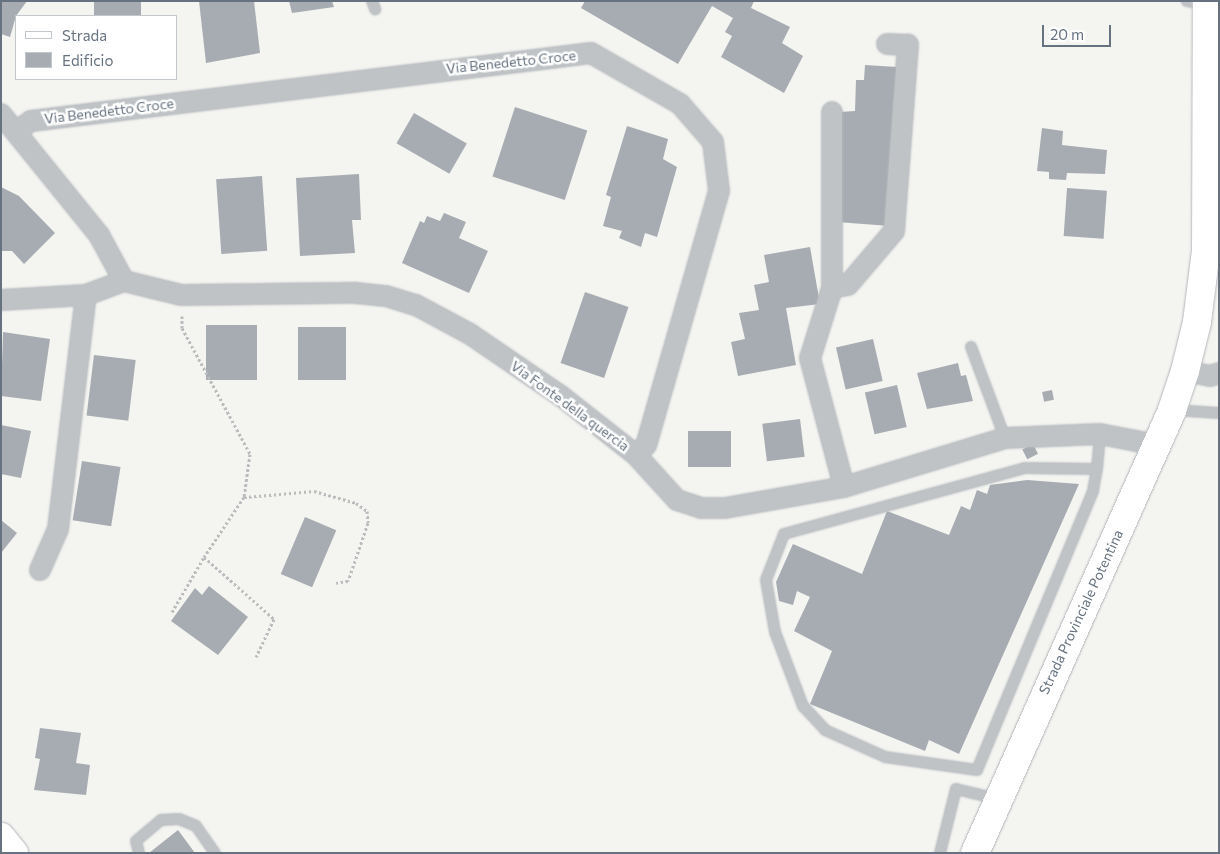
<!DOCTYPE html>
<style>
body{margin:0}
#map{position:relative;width:1220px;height:854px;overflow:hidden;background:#f4f4f1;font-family:Commissioner,sans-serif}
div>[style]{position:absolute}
.building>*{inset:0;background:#a6acb1;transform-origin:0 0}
.path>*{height:3px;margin-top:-1.5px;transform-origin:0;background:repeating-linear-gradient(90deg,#babcbe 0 2.5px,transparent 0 5px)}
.roads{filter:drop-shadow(0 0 1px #b3b7bb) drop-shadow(0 0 1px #b3b7bb)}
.service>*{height:10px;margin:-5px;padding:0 5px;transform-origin:5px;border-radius:5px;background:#c0c3c6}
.minor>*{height:20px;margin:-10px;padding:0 10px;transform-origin:10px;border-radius:10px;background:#c0c3c6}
.secondary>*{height:28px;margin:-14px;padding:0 14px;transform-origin:14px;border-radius:14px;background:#fff}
span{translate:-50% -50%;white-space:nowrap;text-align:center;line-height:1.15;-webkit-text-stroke:5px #fff;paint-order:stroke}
.street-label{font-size:14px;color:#66727f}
.frame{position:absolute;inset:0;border:2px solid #66727f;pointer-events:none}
.legend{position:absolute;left:15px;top:15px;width:162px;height:65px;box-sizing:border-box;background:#fff;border:1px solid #c2c7cc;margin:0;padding:6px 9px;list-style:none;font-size:15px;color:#66727f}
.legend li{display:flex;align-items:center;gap:10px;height:25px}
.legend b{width:25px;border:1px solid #c2c7cc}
.scale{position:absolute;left:1042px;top:25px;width:69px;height:22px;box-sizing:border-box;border:2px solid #66727f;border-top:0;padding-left:6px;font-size:15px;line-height:18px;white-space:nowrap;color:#66727f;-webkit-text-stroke:4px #fff;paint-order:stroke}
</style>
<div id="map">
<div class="building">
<i style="clip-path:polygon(1px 1px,27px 1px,16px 16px,10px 37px,1px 34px)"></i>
<i style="left:94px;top:1px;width:47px;height:15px"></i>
<i style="clip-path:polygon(199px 1px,254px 1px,260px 53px,206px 63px)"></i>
<i style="clip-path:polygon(289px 1px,332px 1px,334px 7px,292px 13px)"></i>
<i style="clip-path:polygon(585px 1px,754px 1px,751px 8px,790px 27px,782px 43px,803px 56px,784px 93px,721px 57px,732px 36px,725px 32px,733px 18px,712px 6px,678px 64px,581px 8px)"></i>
<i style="clip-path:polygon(865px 65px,897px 67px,890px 226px,837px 222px,840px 112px,855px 111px,856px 80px,864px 80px)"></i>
<i style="left:515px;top:107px;width:76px;height:73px;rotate:18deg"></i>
<i style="left:414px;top:113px;width:61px;height:35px;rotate:30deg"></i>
<i style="clip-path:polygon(627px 126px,668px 139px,663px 159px,677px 167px,657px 237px,645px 233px,641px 247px,619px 238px,622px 231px,603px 226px,611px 197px,606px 195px)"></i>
<i style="clip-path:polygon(1042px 128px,1063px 131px,1062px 145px,1107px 150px,1105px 174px,1067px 173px,1066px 180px,1049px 179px,1049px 172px,1037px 171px)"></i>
<i style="clip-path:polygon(359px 174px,361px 220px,352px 220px,355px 253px,300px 256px,296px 178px)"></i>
<i style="left:262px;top:176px;width:75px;height:46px;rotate:86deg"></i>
<i style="clip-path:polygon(1px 187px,19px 196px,55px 233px,24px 264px,12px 251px,1px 251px)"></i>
<i style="left:1067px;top:188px;width:40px;height:48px;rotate:4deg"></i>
<i style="clip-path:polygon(444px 213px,466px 222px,459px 238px,488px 251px,469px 293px,402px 263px,420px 221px,424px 223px,427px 216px,440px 221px)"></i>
<i style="clip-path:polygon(810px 247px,820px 304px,786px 308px,796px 365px,738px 376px,731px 342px,745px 339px,739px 313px,759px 310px,754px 285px,769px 282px,764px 255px)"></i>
<i style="left:585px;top:292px;width:46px;height:75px;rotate:19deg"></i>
<i style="left:257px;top:325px;width:55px;height:51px;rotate:90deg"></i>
<i style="left:298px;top:327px;width:48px;height:53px"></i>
<i style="clip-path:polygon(3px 332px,50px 339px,41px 401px,1px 396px)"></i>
<i style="left:873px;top:339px;width:43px;height:38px;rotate:77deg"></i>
<i style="left:94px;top:355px;width:42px;height:61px;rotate:7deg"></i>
<i style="clip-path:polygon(958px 363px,961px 376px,966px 375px,973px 401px,927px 409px,917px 373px)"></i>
<i style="left:897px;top:385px;width:43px;height:33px;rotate:77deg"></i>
<i style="left:1052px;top:390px;width:10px;height:10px;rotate:79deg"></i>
<i style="left:800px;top:419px;width:38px;height:38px;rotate:83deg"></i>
<i style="clip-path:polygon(1px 425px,31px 431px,21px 478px,1px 474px)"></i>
<i style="left:731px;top:431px;width:36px;height:43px;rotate:90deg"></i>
<i style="left:1033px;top:444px;width:11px;height:12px;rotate:63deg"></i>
<i style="left:82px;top:461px;width:39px;height:60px;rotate:9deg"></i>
<i style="clip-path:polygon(1027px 480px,1079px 484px,959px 754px,929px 740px,925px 751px,810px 704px,832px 651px,794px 631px,810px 597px,797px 591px,793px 605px,779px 601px,776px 582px,793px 544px,862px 574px,887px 511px,949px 535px,961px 506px,970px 510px,977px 490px,987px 494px,990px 485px)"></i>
<i style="left:305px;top:517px;width:34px;height:62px;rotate:23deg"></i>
<i style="clip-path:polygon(1px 520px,17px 533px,1px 553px)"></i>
<i style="clip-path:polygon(209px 586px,248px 617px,218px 655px,171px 621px,195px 588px,202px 595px)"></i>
<i style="clip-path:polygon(40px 728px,81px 733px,76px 763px,90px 765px,86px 795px,34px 790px,40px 759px,35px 758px)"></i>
<i style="clip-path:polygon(178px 830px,195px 853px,149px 853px)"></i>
</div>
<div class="path">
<i style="left:182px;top:316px;width:12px;rotate:90deg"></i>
<i style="left:182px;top:328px;width:143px;rotate:61.6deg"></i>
<i style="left:250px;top:454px;width:43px;rotate:97.9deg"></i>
<i style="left:244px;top:497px;width:72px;rotate:123.7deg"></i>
<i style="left:244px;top:497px;width:70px;rotate:-4.9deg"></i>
<i style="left:314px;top:491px;width:44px;rotate:15.9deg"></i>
<i style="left:356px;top:503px;width:14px;rotate:36deg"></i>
<i style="left:367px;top:511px;width:12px;rotate:85deg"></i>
<i style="left:368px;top:523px;width:61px;rotate:109deg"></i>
<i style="left:348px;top:581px;width:12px;rotate:171deg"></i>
<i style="left:172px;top:612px;width:64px;rotate:-59.8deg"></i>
<i style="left:204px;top:557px;width:94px;rotate:41.5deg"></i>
<i style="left:274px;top:619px;width:42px;rotate:115.3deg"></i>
</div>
<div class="roads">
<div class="service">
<i style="left:372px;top:1px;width:9px;rotate:69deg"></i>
<i style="left:1187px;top:1px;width:19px;rotate:9deg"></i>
<i style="left:971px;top:347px;width:97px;rotate:69.5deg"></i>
<i style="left:1173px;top:410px;width:46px;rotate:3.7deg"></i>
<i style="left:1097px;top:469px;width:72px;rotate:-179.2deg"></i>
<i style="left:1025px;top:468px;width:250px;rotate:164.7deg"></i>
<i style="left:784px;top:534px;width:49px;rotate:111.4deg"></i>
<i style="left:766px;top:580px;width:53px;rotate:80.2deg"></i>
<i style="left:775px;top:632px;width:79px;rotate:69.3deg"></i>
<i style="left:803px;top:706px;width:33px;rotate:47deg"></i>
<i style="left:825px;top:730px;width:66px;rotate:24.2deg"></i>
<i style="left:885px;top:757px;width:93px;rotate:8deg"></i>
<i style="left:977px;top:770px;width:302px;rotate:-67.4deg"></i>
<i style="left:1093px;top:491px;width:22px;rotate:-80deg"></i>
<i style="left:1097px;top:469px;width:35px;rotate:-85deg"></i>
<i style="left:139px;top:853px;width:12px;rotate:-104deg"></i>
<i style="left:136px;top:841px;width:33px;rotate:-40deg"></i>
<i style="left:161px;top:820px;width:18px;rotate:-3deg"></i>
<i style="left:179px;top:819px;width:18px;rotate:22deg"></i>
<i style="left:196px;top:826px;width:33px;rotate:55deg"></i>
<i style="left:940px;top:853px;width:66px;rotate:-76deg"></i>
<i style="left:956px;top:789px;width:42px;rotate:13.7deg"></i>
</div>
<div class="minor">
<i style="left:832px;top:112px;width:176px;rotate:90deg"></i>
<i style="left:832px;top:288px;width:73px;rotate:107.4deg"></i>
<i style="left:810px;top:358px;width:133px;rotate:75.2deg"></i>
<i style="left:1px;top:114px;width:156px;rotate:51deg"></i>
<i style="left:99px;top:235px;width:52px;rotate:61.5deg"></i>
<i style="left:17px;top:131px;width:17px;rotate:-36deg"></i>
<i style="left:31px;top:121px;width:564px;rotate:-6.92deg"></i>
<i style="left:591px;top:53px;width:103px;rotate:29.8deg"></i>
<i style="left:680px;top:104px;width:50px;rotate:49deg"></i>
<i style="left:713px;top:142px;width:49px;rotate:83deg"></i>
<i style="left:719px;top:191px;width:264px;rotate:106deg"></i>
<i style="left:646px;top:445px;width:14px;rotate:135deg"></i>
<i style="left:832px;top:288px;width:16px;rotate:-11deg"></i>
<i style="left:848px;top:285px;width:71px;rotate:-49.6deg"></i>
<i style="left:894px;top:231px;width:187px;rotate:-85.7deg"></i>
<i style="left:908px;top:45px;width:21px;rotate:-177deg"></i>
<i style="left:1px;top:300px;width:85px;rotate:-3.4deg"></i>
<i style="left:86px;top:295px;width:40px;rotate:-20.2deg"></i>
<i style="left:124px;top:281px;width:59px;rotate:13.8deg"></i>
<i style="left:181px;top:295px;width:175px;rotate:-0.7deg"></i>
<i style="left:356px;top:293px;width:30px;rotate:6deg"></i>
<i style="left:386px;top:296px;width:31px;rotate:17deg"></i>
<i style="left:416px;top:305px;width:61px;rotate:28.2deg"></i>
<i style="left:470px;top:334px;width:110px;rotate:34.3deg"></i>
<i style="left:561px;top:396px;width:95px;rotate:38.2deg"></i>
<i style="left:636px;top:455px;width:61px;rotate:47.7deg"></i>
<i style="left:677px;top:500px;width:25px;rotate:18deg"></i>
<i style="left:701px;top:508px;width:24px"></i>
<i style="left:725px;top:508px;width:121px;rotate:-10deg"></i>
<i style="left:844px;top:487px;width:168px;rotate:-16.9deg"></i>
<i style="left:1005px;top:438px;width:95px;rotate:-2.4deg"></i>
<i style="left:1100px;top:434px;width:58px;rotate:10.9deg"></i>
<i style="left:1185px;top:371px;width:25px;rotate:11deg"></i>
<i style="left:1210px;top:376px;width:9px;rotate:-18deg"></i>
<i style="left:40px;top:570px;width:45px;rotate:-66.3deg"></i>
<i style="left:58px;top:529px;width:236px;rotate:-83.2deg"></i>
</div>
<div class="secondary">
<i style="left:1px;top:837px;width:21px;rotate:51deg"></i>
<i style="left:975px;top:853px;width:485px;rotate:-66deg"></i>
<i style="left:1172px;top:410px;width:41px;rotate:-71.6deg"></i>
<i style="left:1185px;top:371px;width:50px;rotate:-76.2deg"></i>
<i style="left:1197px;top:322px;width:72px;rotate:-82.8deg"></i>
<i style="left:1206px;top:251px;width:250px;rotate:-89.8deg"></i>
</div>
</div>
<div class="street-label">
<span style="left:511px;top:62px;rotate:-6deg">Via Benedetto Croce</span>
<span style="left:109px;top:111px;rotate:-7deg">Via Benedetto Croce</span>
<span style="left:570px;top:406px;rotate:36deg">Via Fonte della quercia</span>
<span style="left:1081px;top:612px;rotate:-65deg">Strada Provinciale Potentina</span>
</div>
<div class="frame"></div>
<ul class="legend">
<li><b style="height:6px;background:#fff"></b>Strada</li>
<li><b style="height:14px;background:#a6acb1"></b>Edificio</li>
</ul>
<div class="scale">20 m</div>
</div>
